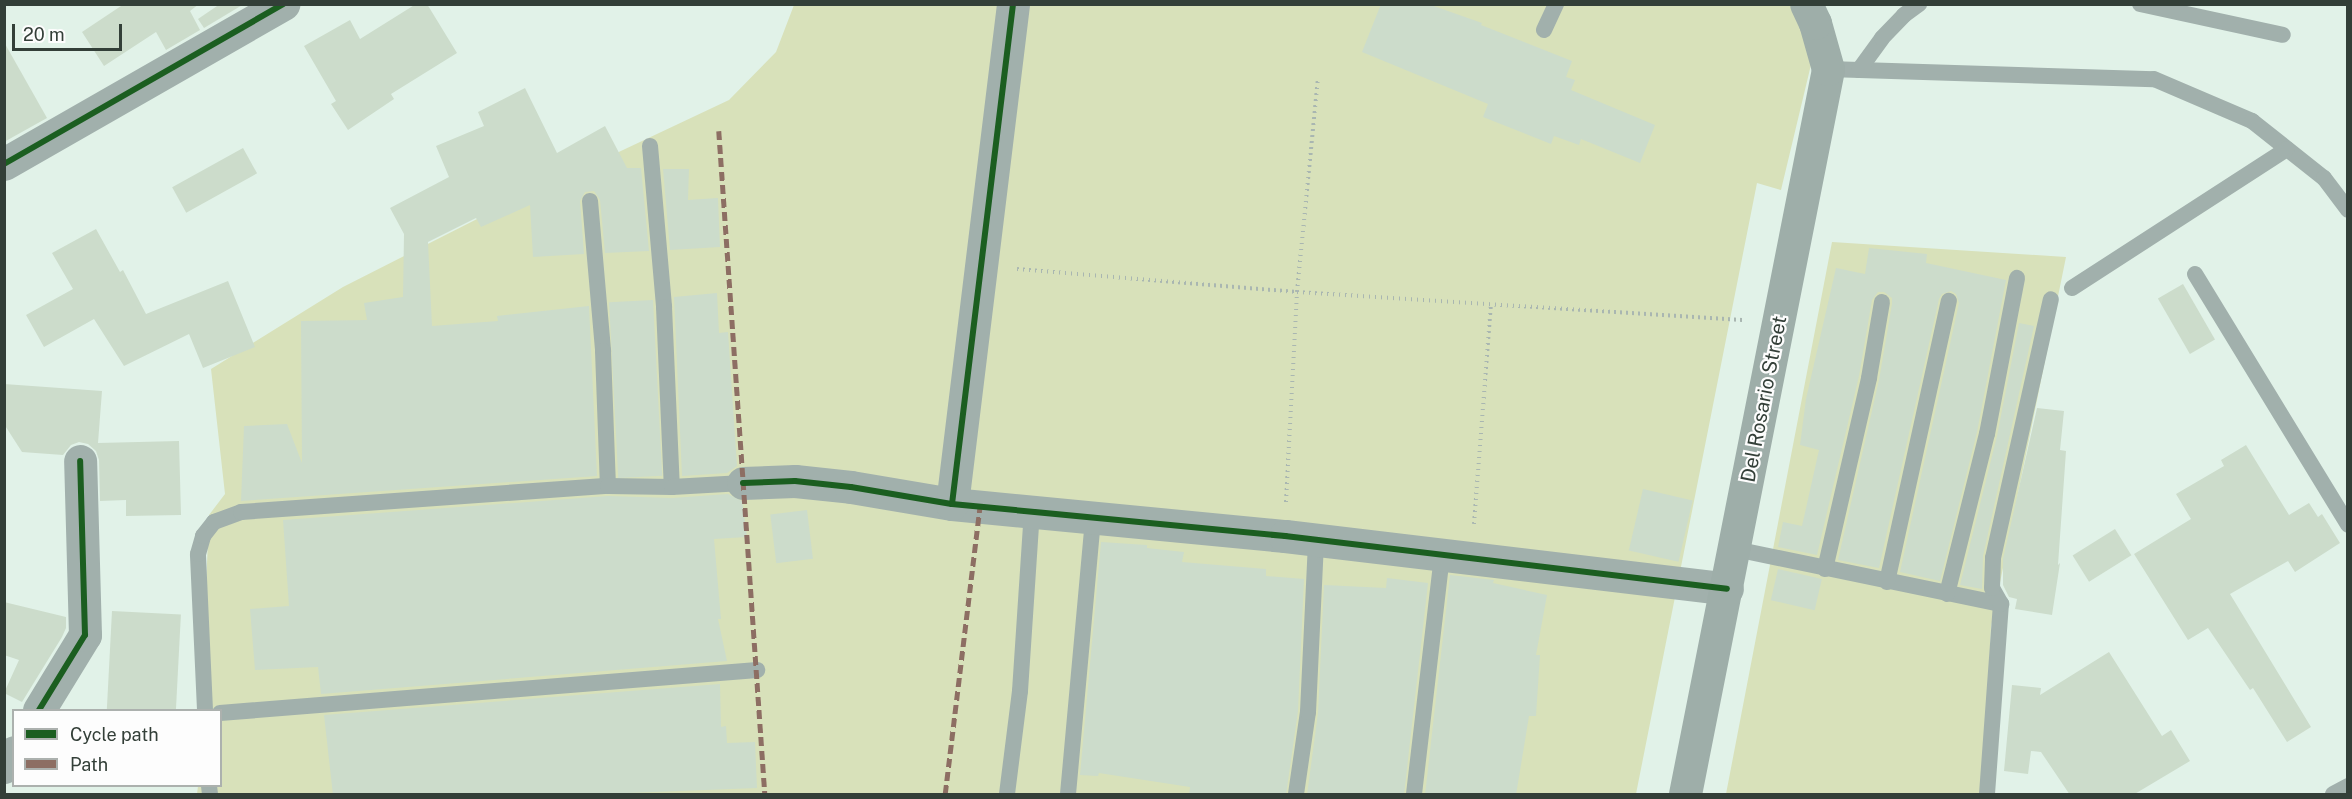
<!DOCTYPE html>
<style>
body{margin:0}
#map{position:relative;width:2352px;height:799px;overflow:hidden;background:#e1f2e8;font-family:"Public Sans",sans-serif}
div>[style]{position:absolute}
.green>*{inset:0;background:#d8e1ba}
.building>*{inset:0;background:#ccdccb;transform-origin:0 0}
.path>*{height:4px;margin-top:-2px;transform-origin:0;background:repeating-linear-gradient(90deg,#a9b6b1 0 1.5px,transparent 0 6px)}
.service>*{height:16px;margin:-8px;padding:0 8px;transform-origin:8px;border-radius:8px;background:#a1b0ac}
.minor>*{height:33px;margin:-16.5px;padding:0 16.5px;transform-origin:16.5px;border-radius:16.5px;background:#a1b0ac}
.secondary>*{height:33px;margin:-16.5px;padding:0 16.5px;transform-origin:16.5px;border-radius:16.5px;background:#9eaea9}
.quiet>*{height:4.5px;margin-top:-2.25px;transform-origin:0;background:repeating-linear-gradient(90deg,#8d6e63 0 9px,transparent 0 13.5px)}
.cycleway>*{height:6px;margin:-3px;padding:0 3px;transform-origin:3px;border-radius:3px;background:#1b5e20}
span{translate:-50% -50%;white-space:nowrap;text-align:center;line-height:1.15;-webkit-text-stroke:4.5px #fdfdfd;paint-order:stroke}
.street-label{font-size:20px;color:#333f38}
.frame{position:absolute;inset:0;border:6px solid #333f38;pointer-events:none}
.legend{position:absolute;left:12px;top:709px;width:210px;height:78px;box-sizing:border-box;background:#fdfdfd;border:2px solid #acb1ae;margin:0;padding:8px 10px;list-style:none;font-size:18px;color:#333f38}
.legend li{display:flex;align-items:center;gap:12px;height:30px}
.legend b{width:30px;border:2px solid #acb1ae}
.scale{position:absolute;left:12px;top:24px;width:110px;height:27px;box-sizing:border-box;border:3px solid #333f38;border-top:0;padding-left:8px;font-size:18px;line-height:21px;white-space:nowrap;color:#333f38;-webkit-text-stroke:4px #fdfdfd;paint-order:stroke}
</style>
<div id="map">
<div class="green">
<i style="clip-path:polygon(1791px 4px,1815px 48px,1781px 190px,1757px 183px,1636px 794px,197px 794px,198px 786px,220px 786px,220px 710px,201px 710px,209px 515px,225px 494px,211px 369px,343px 287px,481px 217px,729px 100px,776px 52px,794px 5px)"></i>
<i style="clip-path:polygon(1832px 242px,2066px 257px,1991px 627px,1984px 794px,1726px 794px)"></i>
</div>
<div class="building">
<i style="clip-path:polygon(124px 4px,199px 4px,190px 11px,200px 30px,166px 50px,156px 32px,104px 66px,82px 32px)"></i>
<i style="clip-path:polygon(220px 4px,244px 4px,204px 28px,198px 19px)"></i>
<i style="clip-path:polygon(416px 4px,427px 4px,457px 53px,391px 94px,394px 99px,348px 130px,331px 104px,336px 101px,304px 46px,350px 20px,360px 39px)"></i>
<i style="clip-path:polygon(1381px 4px,1428px 4px,1482px 23px,1481px 25px,1572px 61px,1566px 77px,1575px 80px,1571px 90px,1655px 125px,1640px 163px,1581px 139px,1579px 145px,1554px 136px,1551px 144px,1483px 117px,1488px 104px,1362px 52px)"></i>
<i style="clip-path:polygon(4px 42px,47px 118px,4px 142px)"></i>
<i style="clip-path:polygon(525px 88px,557px 153px,605px 126px,627px 168px,641px 168px,649px 251px,605px 253px,600px 200px,594px 191px,585px 192px,580px 201px,584px 254px,533px 257px,530px 205px,481px 227px,476px 218px,428px 242px,432px 326px,498px 321px,497px 316px,589px 306px,597px 476px,241px 501px,244px 426px,287px 424px,302px 463px,301px 321px,367px 320px,364px 303px,403px 297px,404px 234px,390px 208px,449px 177px,436px 146px,484px 126px,478px 112px)"></i>
<i style="left:243px;top:148px;width:29px;height:81px;rotate:61deg"></i>
<i style="clip-path:polygon(663px 169px,689px 169px,688px 200px,718px 198px,720px 247px,670px 250px)"></i>
<i style="clip-path:polygon(96px 229px,120px 272px,123px 270px,146px 314px,228px 281px,255px 347px,203px 368px,189px 334px,124px 366px,94px 319px,44px 347px,26px 315px,73px 289px,52px 253px)"></i>
<i style="clip-path:polygon(1869px 248px,1927px 254px,1926px 263px,2006px 280px,1977px 432px,1940px 581px,1900px 572px,1959px 303px,1956px 294px,1951px 291px,1942px 294px,1939px 299px,1879px 568px,1838px 560px,1879px 380px,1892px 304px,1892px 298px,1884px 292px,1878px 292px,1872px 300px,1859px 376px,1817px 555px,1778px 547px,1783px 522px,1802px 526px,1819px 450px,1800px 445px,1806px 399px,1836px 268px,1865px 274px)"></i>
<i style="left:2183px;top:284px;width:64px;height:29px;rotate:60deg"></i>
<i style="clip-path:polygon(717px 293px,719px 333px,728px 332px,737px 466px,727px 473px,682px 476px,674px 297px)"></i>
<i style="left:653px;top:300px;width:176px;height:44px;rotate:87deg"></i>
<i style="clip-path:polygon(2019px 323px,2034px 326px,1983px 556px,1982px 589px,1960px 585px,1997px 436px)"></i>
<i style="clip-path:polygon(4px 384px,102px 391px,98px 443px,179px 441px,181px 515px,126px 516px,126px 500px,100px 501px,99px 460px,96px 451px,88px 444px,79px 442px,71px 445px,63px 455px,22px 452px,4px 424px)"></i>
<i style="clip-path:polygon(2037px 408px,2064px 411px,2060px 450px,2066px 451px,2058px 565px,2060px 563px,2052px 615px,2015px 609px,2017px 599px,2009px 597px,2003px 585px,2003px 559px)"></i>
<i style="clip-path:polygon(2246px 445px,2289px 515px,2309px 503px,2318px 517px,2322px 514px,2340px 543px,2295px 572px,2288px 561px,2230px 594px,2311px 727px,2287px 742px,2253px 688px,2250px 690px,2208px 628px,2188px 640px,2134px 554px,2191px 519px,2176px 494px,2224px 466px,2221px 460px)"></i>
<i style="left:1643px;top:489px;width:51px;height:63px;rotate:13deg"></i>
<i style="clip-path:polygon(728px 494px,742px 501px,747px 537px,714px 539px,721px 619px,718px 619px,727px 661px,321px 694px,318px 667px,255px 670px,250px 609px,289px 606px,283px 520px,608px 496px,672px 498px)"></i>
<i style="left:807px;top:510px;width:49px;height:37px;rotate:83deg"></i>
<i style="left:2115px;top:529px;width:31px;height:50px;rotate:58deg"></i>
<i style="clip-path:polygon(1101px 542px,1147px 545px,1147px 548px,1184px 552px,1182px 562px,1266px 569px,1266px 576px,1304px 579px,1298px 711px,1286px 795px,1189px 795px,1190px 787px,1099px 773px,1098px 776px,1080px 775px)"></i>
<i style="left:1778px;top:569px;width:45px;height:32px;rotate:13deg"></i>
<i style="clip-path:polygon(1450px 575px,1494px 580px,1493px 583px,1547px 595px,1536px 655px,1540px 655px,1536px 716px,1529px 716px,1516px 795px,1425px 795px)"></i>
<i style="clip-path:polygon(1387px 578px,1428px 583px,1404px 795px,1307px 795px,1318px 713px,1324px 585px,1386px 588px)"></i>
<i style="clip-path:polygon(4px 602px,66px 617px,66px 628px,62px 637px,22px 702px,4px 693px,19px 660px,4px 655px)"></i>
<i style="left:112px;top:611px;width:69px;height:100px;rotate:3deg"></i>
<i style="clip-path:polygon(2109px 652px,2162px 736px,2171px 730px,2190px 761px,2133px 795px,2070px 795px,2041px 752px,2031px 751px,2028px 774px,2004px 771px,2012px 685px,2041px 688px,2040px 695px)"></i>
<i style="clip-path:polygon(720px 684px,721px 727px,726px 726px,727px 743px,755px 742px,757px 788px,575px 795px,333px 795px,324px 715px)"></i>
</div>
<div class="path">
<i style="left:1017px;top:269px;width:281px;rotate:4.7deg"></i>
<i style="left:1297px;top:292px;width:446px;rotate:3.6deg"></i>
<i style="left:1286px;top:502px;width:210px;rotate:-87deg"></i>
<i style="left:1297px;top:292px;width:214px;rotate:-84.4deg"></i>
<i style="left:1474px;top:524px;width:221px;rotate:-85.6deg"></i>
</div>
<div class="service">
<i style="left:2140px;top:4px;width:146px;rotate:12.2deg"></i>
<i style="left:1544px;top:30px;width:29px;rotate:-65deg"></i>
<i style="left:1828px;top:69px;width:326px;rotate:1.8deg"></i>
<i style="left:2154px;top:79px;width:107px;rotate:23.2deg"></i>
<i style="left:2252px;top:121px;width:92px;rotate:38.4deg"></i>
<i style="left:2324px;top:178px;width:40px;rotate:53deg"></i>
<i style="left:1859px;top:70px;width:39px;rotate:-54deg"></i>
<i style="left:1882px;top:38px;width:32px;rotate:-46deg"></i>
<i style="left:1904px;top:15px;width:19px;rotate:-36deg"></i>
<i style="left:650px;top:146px;width:162px;rotate:85deg"></i>
<i style="left:664px;top:307px;width:180px;rotate:87.5deg"></i>
<i style="left:590px;top:201px;width:151px;rotate:85deg"></i>
<i style="left:603px;top:351px;width:135px;rotate:87.9deg"></i>
<i style="left:2195px;top:274px;width:294px;rotate:58.6deg"></i>
<i style="left:2072px;top:288px;width:256px;rotate:-32.9deg"></i>
<i style="left:1735px;top:549px;width:272px;rotate:11.7deg"></i>
<i style="left:1825px;top:569px;width:196px;rotate:-77deg"></i>
<i style="left:1869px;top:378px;width:77px;rotate:-80.3deg"></i>
<i style="left:1887px;top:582px;width:288px;rotate:-77.6deg"></i>
<i style="left:1947px;top:594px;width:165px;rotate:-76deg"></i>
<i style="left:1987px;top:434px;width:159px;rotate:-79.1deg"></i>
<i style="left:205px;top:710px;width:156px;rotate:-92.6deg"></i>
<i style="left:198px;top:554px;width:19px;rotate:-74deg"></i>
<i style="left:203px;top:536px;width:18px;rotate:-52deg"></i>
<i style="left:214px;top:522px;width:29px;rotate:-20deg"></i>
<i style="left:241px;top:512px;width:368px;rotate:-4.1deg"></i>
<i style="left:608px;top:486px;width:64px;rotate:0.9deg"></i>
<i style="left:672px;top:487px;width:71px;rotate:-3.2deg"></i>
<i style="left:220px;top:713px;width:539px;rotate:-4.58deg"></i>
<i style="left:209px;top:786px;width:8px;rotate:83deg"></i>
<i style="left:1007px;top:794px;width:104px;rotate:-82.8deg"></i>
<i style="left:1020px;top:691px;width:180px;rotate:-86.2deg"></i>
<i style="left:1068px;top:794px;width:278px;rotate:-84.8deg"></i>
<i style="left:1296px;top:794px;width:83px;rotate:-81.7deg"></i>
<i style="left:1308px;top:712px;width:172px;rotate:-87.3deg"></i>
<i style="left:1414px;top:794px;width:241px;rotate:-83.3deg"></i>
<i style="left:1987px;top:794px;width:191px;rotate:-85.8deg"></i>
<i style="left:2001px;top:604px;width:18px;rotate:-119deg"></i>
<i style="left:1992px;top:588px;width:30px;rotate:-88deg"></i>
<i style="left:1993px;top:558px;width:265px;rotate:-77.4deg"></i>
<i style="left:2333px;top:794px;width:17px;rotate:-28deg"></i>
</div>
<div class="minor">
<i style="left:4px;top:164px;width:322px;rotate:-29.8deg"></i>
<i style="left:743px;top:483px;width:52px;rotate:-2.2deg"></i>
<i style="left:795px;top:481px;width:56px;rotate:6.1deg"></i>
<i style="left:851px;top:487px;width:102px;rotate:9.6deg"></i>
<i style="left:952px;top:504px;width:335px;rotate:5.5deg"></i>
<i style="left:1285px;top:536px;width:445px;rotate:6.8deg"></i>
<i style="left:952px;top:504px;width:504px;rotate:-83.04deg"></i>
<i style="left:39px;top:710px;width:88px;rotate:-58.5deg"></i>
<i style="left:85px;top:635px;width:174px;rotate:-91.6deg"></i>
<i style="left:4px;top:767px;width:18px;rotate:-56deg"></i>
</div>
<div class="secondary">
<i style="left:1685px;top:794px;width:739px;rotate:-78.84deg"></i>
<i style="left:1828px;top:69px;width:48px;rotate:-105.8deg"></i>
<i style="left:1815px;top:23px;width:21px;rotate:-115deg"></i>
</div>
<div class="quiet">
<i style="left:719px;top:131px;width:665px;rotate:86.03deg"></i>
<i style="left:945px;top:794px;width:290px;rotate:-83.1deg"></i>
</div>
<div class="cycleway">
<i style="left:4px;top:164px;width:322px;rotate:-29.8deg"></i>
<i style="left:743px;top:483px;width:52px;rotate:-2.2deg"></i>
<i style="left:795px;top:481px;width:56px;rotate:6.1deg"></i>
<i style="left:851px;top:487px;width:102px;rotate:9.6deg"></i>
<i style="left:952px;top:504px;width:335px;rotate:5.5deg"></i>
<i style="left:1285px;top:536px;width:445px;rotate:6.8deg"></i>
<i style="left:952px;top:504px;width:504px;rotate:-83.04deg"></i>
<i style="left:39px;top:710px;width:88px;rotate:-58.5deg"></i>
<i style="left:85px;top:635px;width:174px;rotate:-91.6deg"></i>
</div>
<div class="street-label">
<span style="left:1764px;top:399px;rotate:-79deg">Del Rosario Street</span>
</div>
<div class="frame"></div>
<ul class="legend">
<li><b style="height:8px;background:#1b5e20"></b>Cycle path</li>
<li><b style="height:8px;background:#8d6e63"></b>Path</li>
</ul>
<div class="scale">20 m</div>
</div>
